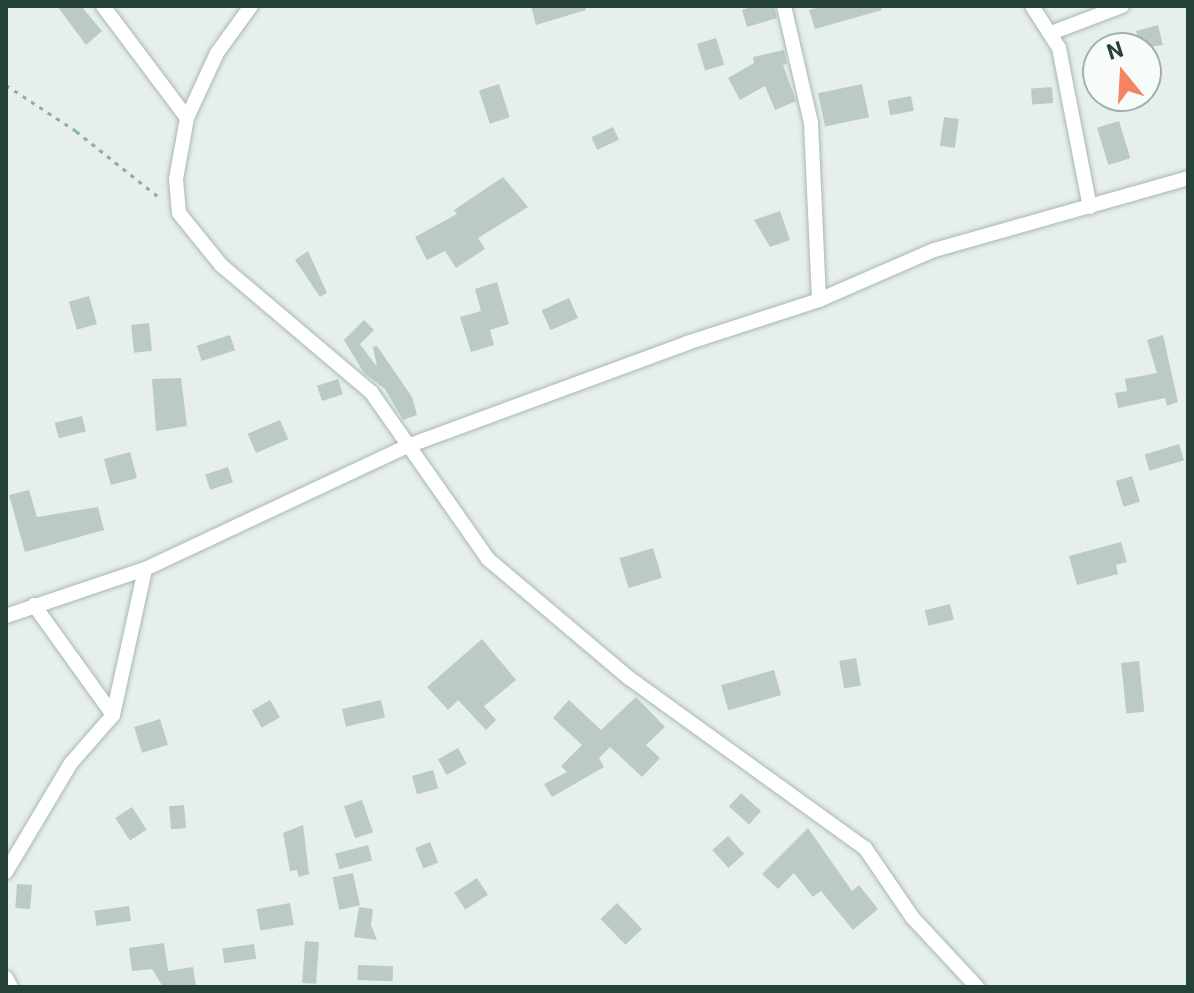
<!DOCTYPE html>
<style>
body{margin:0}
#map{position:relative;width:1194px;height:993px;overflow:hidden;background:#e6efeb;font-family:Roboto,sans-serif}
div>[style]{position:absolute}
.building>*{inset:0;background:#bbcac4;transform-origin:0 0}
.path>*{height:3px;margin-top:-1.5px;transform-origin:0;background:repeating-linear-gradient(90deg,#86b3a5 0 4px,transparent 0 10px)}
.roads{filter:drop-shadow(0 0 2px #a8b8b2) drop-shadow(0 0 2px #a8b8b2)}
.street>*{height:14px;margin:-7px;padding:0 7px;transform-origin:7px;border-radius:7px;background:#fff}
span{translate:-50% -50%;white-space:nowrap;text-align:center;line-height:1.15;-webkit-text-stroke:6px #f7fbf9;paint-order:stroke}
.frame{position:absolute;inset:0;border:8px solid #24423a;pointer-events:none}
.north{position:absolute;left:1082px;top:32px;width:80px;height:80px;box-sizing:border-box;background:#f7fbf9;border:2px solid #a3b1ad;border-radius:50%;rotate:342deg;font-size:22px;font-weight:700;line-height:32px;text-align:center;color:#24423a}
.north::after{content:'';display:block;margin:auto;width:28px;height:36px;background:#f4845f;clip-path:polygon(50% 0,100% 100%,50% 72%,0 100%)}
</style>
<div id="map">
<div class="building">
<i style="clip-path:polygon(57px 6px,81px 6px,102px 31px,86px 45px)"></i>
<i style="clip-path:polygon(531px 6px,585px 6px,586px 10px,536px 25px)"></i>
<i style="clip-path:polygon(754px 6px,774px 6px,777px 18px,747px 27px,742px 10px)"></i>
<i style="clip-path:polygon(824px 6px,881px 6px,882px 10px,815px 29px,809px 10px)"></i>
<i style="clip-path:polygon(1158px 25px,1163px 45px,1141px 48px,1136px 31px)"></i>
<i style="left:716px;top:38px;width:28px;height:20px;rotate:73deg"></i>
<i style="clip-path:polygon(784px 50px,787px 64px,783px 65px,796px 101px,775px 110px,765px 86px,740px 100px,728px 78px,754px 63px,753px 57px)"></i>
<i style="left:499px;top:84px;width:35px;height:21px;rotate:72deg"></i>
<i style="left:862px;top:84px;width:34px;height:45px;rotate:78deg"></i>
<i style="left:1052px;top:87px;width:16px;height:21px;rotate:86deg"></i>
<i style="left:911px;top:96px;width:15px;height:24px;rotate:79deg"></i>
<i style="left:944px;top:117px;width:15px;height:29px;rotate:8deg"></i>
<i style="left:1119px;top:121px;width:39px;height:23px;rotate:73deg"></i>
<i style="left:613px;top:127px;width:14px;height:24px;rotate:65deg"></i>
<i style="clip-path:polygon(503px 177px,528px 207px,478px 238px,485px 249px,456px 268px,445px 251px,427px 260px,415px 237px,457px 214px,454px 210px)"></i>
<i style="clip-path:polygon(780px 211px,790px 240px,770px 247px,754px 220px)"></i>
<i style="clip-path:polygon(308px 251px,327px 293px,320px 297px,295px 260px)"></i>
<i style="clip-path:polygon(497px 282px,509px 324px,490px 330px,494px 345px,471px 352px,460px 317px,481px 311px,475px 289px)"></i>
<i style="left:89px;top:296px;width:29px;height:21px;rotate:74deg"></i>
<i style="left:569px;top:298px;width:22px;height:30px;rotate:66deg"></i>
<i style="clip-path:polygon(364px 320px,374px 330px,360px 344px,377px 367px,373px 347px,377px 346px,412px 397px,417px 415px,403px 420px,385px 389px,364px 373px,344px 340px)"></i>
<i style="left:149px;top:323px;width:28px;height:18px;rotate:84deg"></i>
<i style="left:230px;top:335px;width:16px;height:35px;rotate:72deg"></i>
<i style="clip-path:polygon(1163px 335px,1178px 402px,1167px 406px,1165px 398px,1118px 408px,1115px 393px,1127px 391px,1125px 379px,1157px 373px,1147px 340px)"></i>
<i style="clip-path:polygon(181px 378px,187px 426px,156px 431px,152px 379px)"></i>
<i style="left:338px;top:379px;width:16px;height:22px;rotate:72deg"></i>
<i style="left:82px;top:416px;width:16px;height:28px;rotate:76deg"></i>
<i style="left:280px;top:420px;width:21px;height:35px;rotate:67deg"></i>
<i style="left:1179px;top:444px;width:17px;height:36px;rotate:73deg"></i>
<i style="left:130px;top:452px;width:27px;height:27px;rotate:75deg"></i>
<i style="left:228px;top:467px;width:16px;height:24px;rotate:72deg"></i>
<i style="left:1132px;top:476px;width:27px;height:17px;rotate:73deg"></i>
<i style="clip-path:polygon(29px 490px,37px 517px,98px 507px,104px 530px,25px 552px,9px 495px)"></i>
<i style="clip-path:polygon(1121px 542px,1127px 562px,1116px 565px,1118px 574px,1077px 585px,1069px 556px)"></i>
<i style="left:653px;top:548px;width:31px;height:35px;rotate:73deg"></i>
<i style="left:950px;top:604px;width:16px;height:26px;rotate:76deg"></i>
<i style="clip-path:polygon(482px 639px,516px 680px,484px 706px,496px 720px,486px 730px,458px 700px,448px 710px,427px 687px)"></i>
<i style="left:856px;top:658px;width:28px;height:17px;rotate:80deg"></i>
<i style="left:1139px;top:661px;width:51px;height:18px;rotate:84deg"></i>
<i style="left:774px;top:670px;width:26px;height:55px;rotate:74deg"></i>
<i style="clip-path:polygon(636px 697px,665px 727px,646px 745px,660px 758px,642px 777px,610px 747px,599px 758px,604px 767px,552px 797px,544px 784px,567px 772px,561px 766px,582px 745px,553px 718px,569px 700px,601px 730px)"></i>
<i style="left:270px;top:700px;width:20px;height:21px;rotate:60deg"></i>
<i style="left:381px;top:700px;width:18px;height:40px;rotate:77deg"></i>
<i style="left:160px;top:719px;width:27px;height:27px;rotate:73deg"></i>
<i style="left:458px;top:748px;width:18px;height:23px;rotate:61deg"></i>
<i style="left:433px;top:770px;width:19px;height:22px;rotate:74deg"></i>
<i style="left:741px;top:793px;width:27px;height:18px;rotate:42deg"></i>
<i style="left:362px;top:800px;width:34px;height:19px;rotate:71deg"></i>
<i style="left:184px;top:805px;width:23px;height:15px;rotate:85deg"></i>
<i style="left:132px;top:807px;width:27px;height:20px;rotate:57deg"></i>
<i style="clip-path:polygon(303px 825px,309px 874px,299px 877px,297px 870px,290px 871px,283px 833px)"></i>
<i style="clip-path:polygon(808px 828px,852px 891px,859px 885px,878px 909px,853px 930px,821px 891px,813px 897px,794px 873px,778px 889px,762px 874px)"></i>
<i style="left:728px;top:836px;width:24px;height:21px;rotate:48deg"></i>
<i style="left:430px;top:842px;width:22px;height:16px;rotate:68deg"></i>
<i style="left:368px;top:845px;width:16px;height:34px;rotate:75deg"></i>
<i style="left:353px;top:873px;width:33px;height:21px;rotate:78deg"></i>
<i style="left:477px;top:878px;width:20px;height:27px;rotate:57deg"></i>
<i style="left:17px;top:884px;width:15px;height:24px;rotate:4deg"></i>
<i style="left:290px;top:903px;width:22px;height:34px;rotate:80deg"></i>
<i style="left:617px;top:903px;width:36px;height:23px;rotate:46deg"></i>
<i style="left:129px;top:906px;width:15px;height:35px;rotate:82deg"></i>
<i style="clip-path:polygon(359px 907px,373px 909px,371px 925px,377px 940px,354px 937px)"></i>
<i style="left:305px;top:941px;width:14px;height:42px;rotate:4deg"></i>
<i style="clip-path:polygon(164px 943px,168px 971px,193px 967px,196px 987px,163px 987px,152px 969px,132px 971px,129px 948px)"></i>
<i style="left:254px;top:944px;width:15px;height:32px;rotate:82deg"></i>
<i style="left:358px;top:965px;width:35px;height:15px;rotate:2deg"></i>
</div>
<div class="path">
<i style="left:6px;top:85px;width:84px;rotate:33.3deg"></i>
<i style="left:76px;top:131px;width:107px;rotate:38.6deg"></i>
</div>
<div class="roads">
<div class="street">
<i style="left:103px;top:6px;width:140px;rotate:53.1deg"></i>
<i style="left:251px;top:6px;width:58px;rotate:125.9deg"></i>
<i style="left:217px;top:53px;width:72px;rotate:114.8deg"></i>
<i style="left:187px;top:118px;width:62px;rotate:100.2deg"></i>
<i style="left:176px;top:179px;width:34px;rotate:85deg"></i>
<i style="left:179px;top:213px;width:67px;rotate:51.1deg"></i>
<i style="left:221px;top:265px;width:197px;rotate:40.3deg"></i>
<i style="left:371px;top:392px;width:204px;rotate:55deg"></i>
<i style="left:488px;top:559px;width:185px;rotate:40.2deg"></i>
<i style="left:629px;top:678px;width:291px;rotate:35.8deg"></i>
<i style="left:865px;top:848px;width:83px;rotate:55.7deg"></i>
<i style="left:912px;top:917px;width:96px;rotate:47.1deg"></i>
<i style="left:784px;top:6px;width:120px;rotate:77deg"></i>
<i style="left:811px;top:123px;width:177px;rotate:87.4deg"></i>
<i style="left:1032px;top:6px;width:50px;rotate:57.3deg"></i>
<i style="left:1059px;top:48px;width:162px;rotate:79deg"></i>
<i style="left:1051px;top:33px;width:76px;rotate:-20.8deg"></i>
<i style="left:34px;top:605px;width:135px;rotate:54.3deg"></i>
<i style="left:6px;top:616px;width:147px;rotate:-18.7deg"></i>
<i style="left:145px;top:569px;width:287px;rotate:-25.1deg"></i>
<i style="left:405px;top:447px;width:301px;rotate:-20.2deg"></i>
<i style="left:687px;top:343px;width:139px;rotate:-18deg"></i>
<i style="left:819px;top:300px;width:125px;rotate:-23.5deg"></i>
<i style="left:934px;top:250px;width:264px;rotate:-15.8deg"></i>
<i style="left:6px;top:872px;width:127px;rotate:-59.2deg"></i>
<i style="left:71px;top:763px;width:64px;rotate:-48.8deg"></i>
<i style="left:113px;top:715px;width:149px;rotate:-77.6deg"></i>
<i style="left:6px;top:978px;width:10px;rotate:61deg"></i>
</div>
</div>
<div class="frame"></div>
<div class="north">N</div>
</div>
